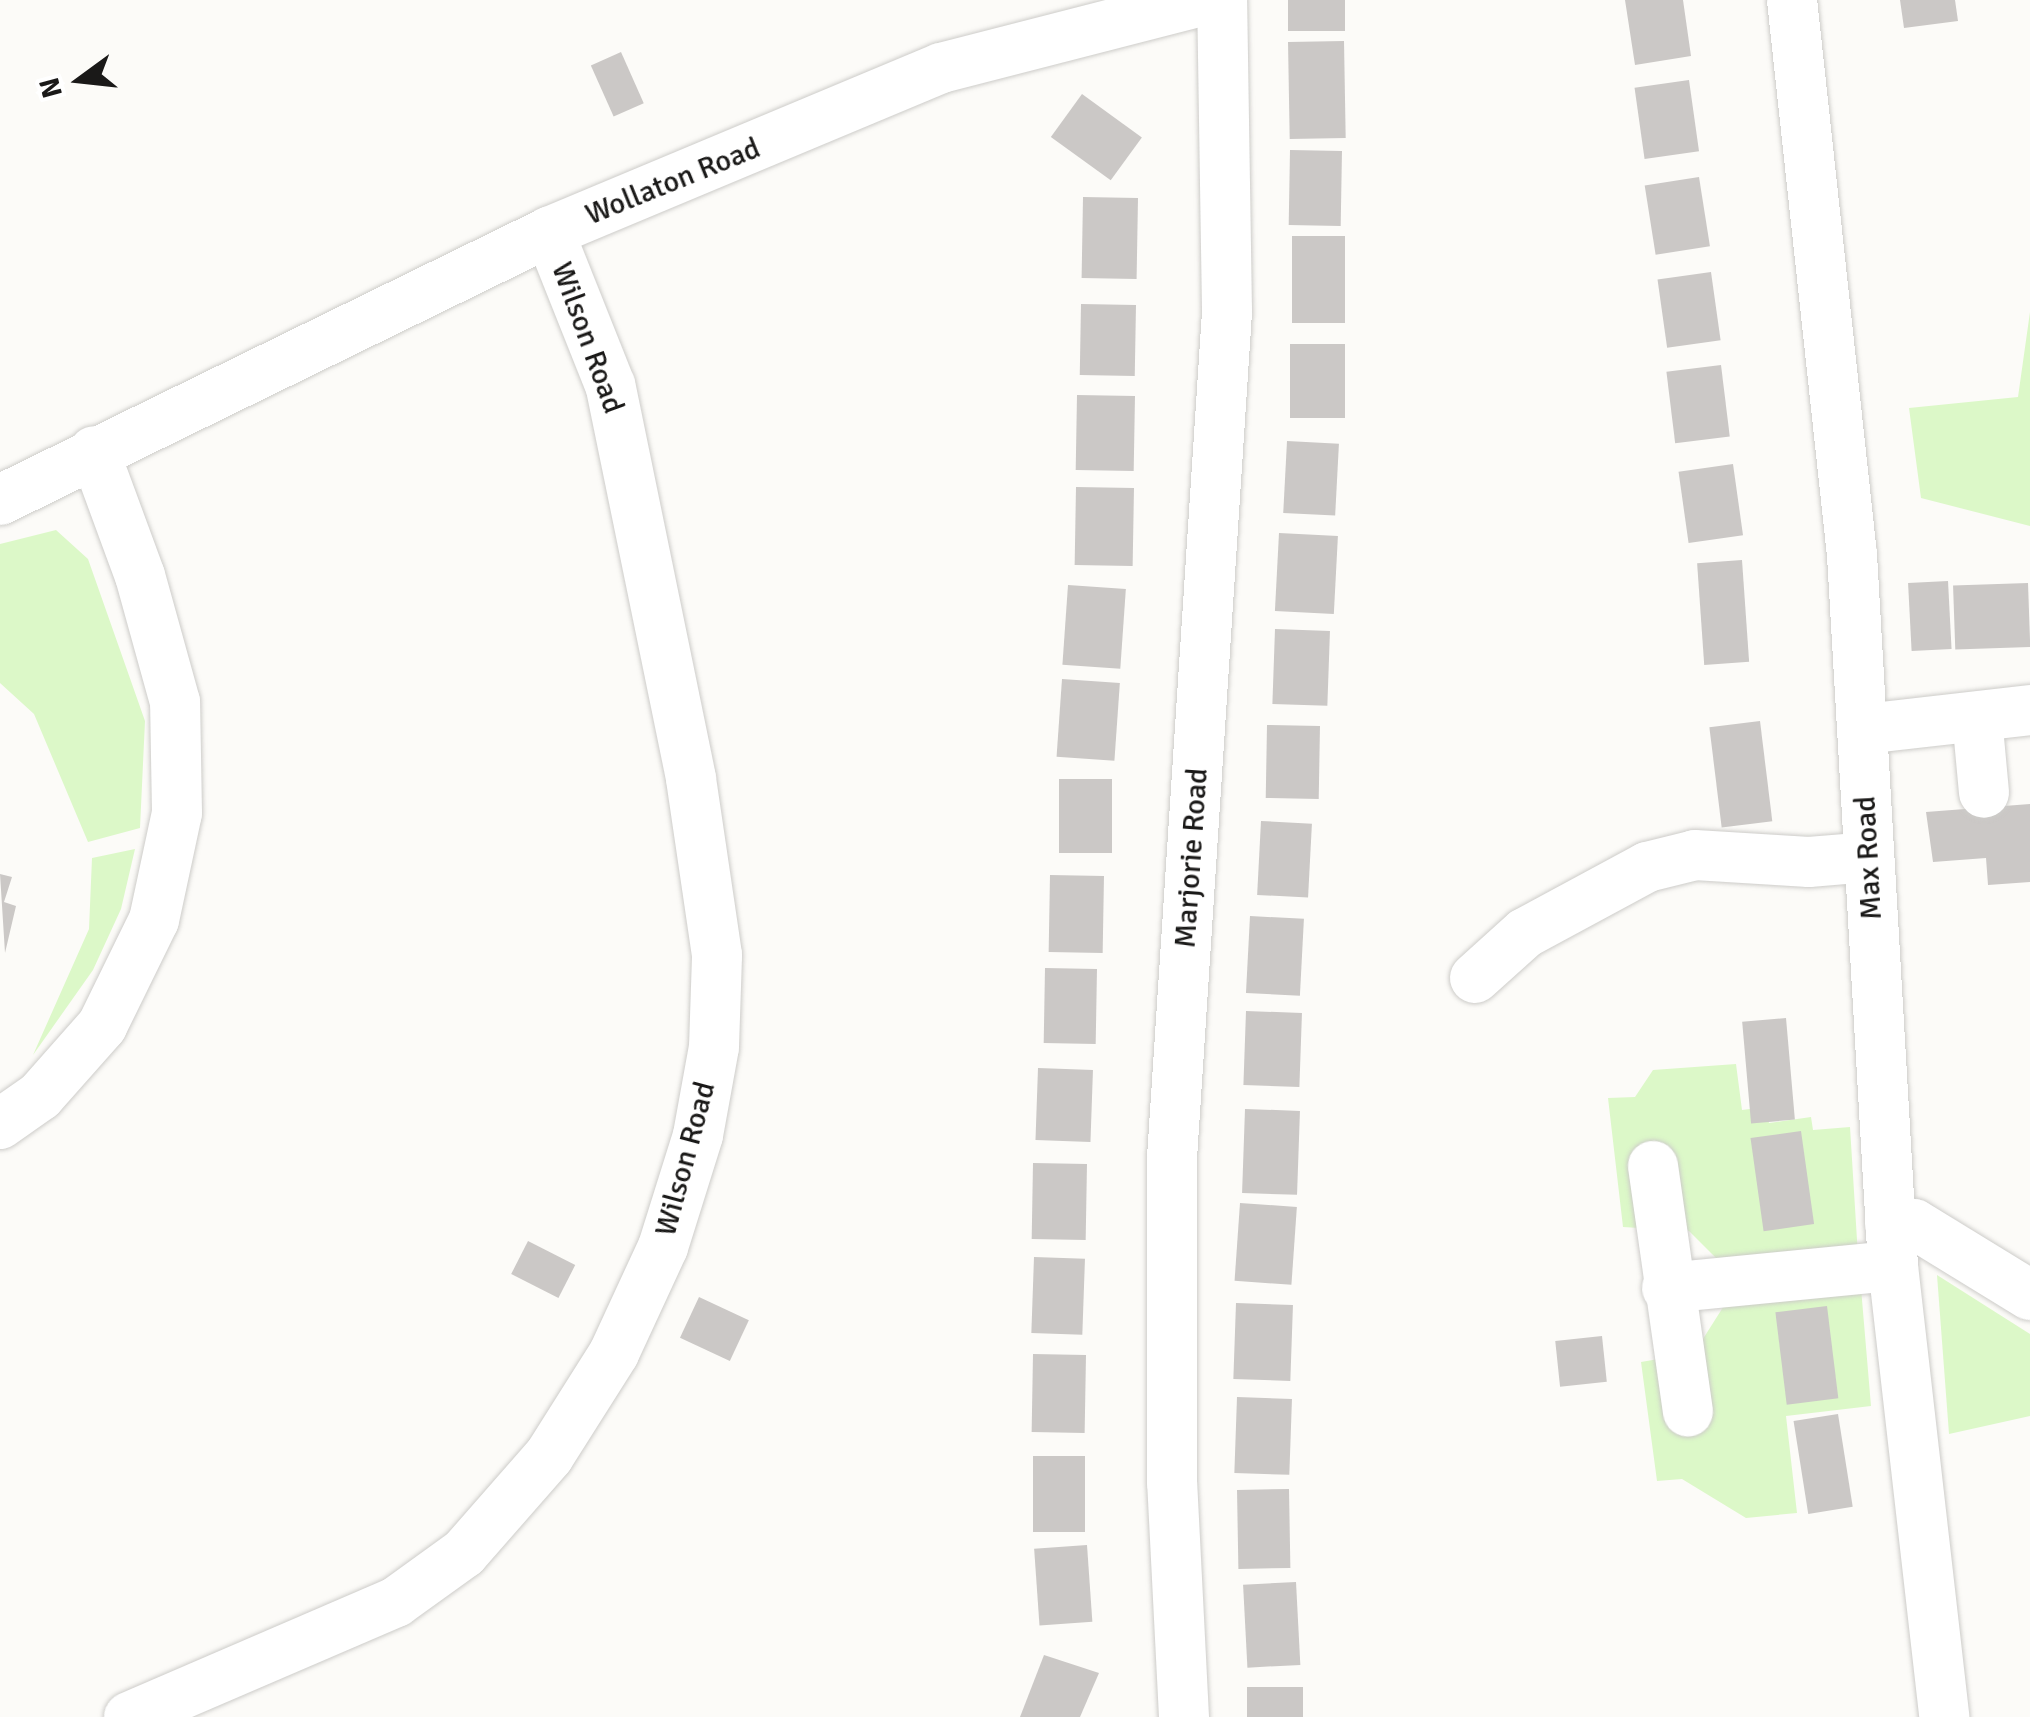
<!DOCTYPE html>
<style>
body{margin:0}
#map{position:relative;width:2030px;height:1717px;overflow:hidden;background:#fcfbf8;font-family:Signika,sans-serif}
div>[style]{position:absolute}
.green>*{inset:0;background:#dcf8c8}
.building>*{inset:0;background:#cbc8c6;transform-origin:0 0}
.roads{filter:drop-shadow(0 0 2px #cdccc9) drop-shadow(0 0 2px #cdccc9)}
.minor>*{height:50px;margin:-25px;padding:0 25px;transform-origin:25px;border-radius:25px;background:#fff}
span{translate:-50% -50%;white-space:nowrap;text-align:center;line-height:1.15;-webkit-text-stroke:10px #fff;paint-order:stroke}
.street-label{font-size:30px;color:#1a1918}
.north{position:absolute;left:30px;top:30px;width:100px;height:100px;-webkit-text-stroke:8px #fff;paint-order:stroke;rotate:255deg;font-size:28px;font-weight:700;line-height:40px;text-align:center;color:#1a1918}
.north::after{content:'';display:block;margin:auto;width:35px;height:45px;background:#1a1918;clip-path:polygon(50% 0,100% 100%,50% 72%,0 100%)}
</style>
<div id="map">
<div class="green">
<i style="clip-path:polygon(2030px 312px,2030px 526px,1921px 498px,1909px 408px,2018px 397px)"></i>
<i style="clip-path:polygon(56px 530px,88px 559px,145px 721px,140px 828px,88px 842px,34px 714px,0 683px,0 544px)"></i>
<i style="clip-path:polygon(135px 849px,121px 909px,93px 970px,33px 1055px,89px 929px,92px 858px)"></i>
<i style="clip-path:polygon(1736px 1064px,1742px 1110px,1766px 1107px,1769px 1123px,1811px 1117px,1813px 1130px,1850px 1127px,1858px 1256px,1726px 1268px,1689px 1231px,1623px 1227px,1608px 1098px,1635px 1097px,1653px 1070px)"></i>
<i style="clip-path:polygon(1937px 1275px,2030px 1334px,2030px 1416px,1949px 1434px)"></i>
<i style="clip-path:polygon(1861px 1288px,1871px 1406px,1786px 1416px,1797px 1513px,1746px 1518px,1682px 1479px,1657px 1481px,1641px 1362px,1682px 1355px,1701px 1342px,1727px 1301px)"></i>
</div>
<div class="building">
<i style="left:1288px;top:0;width:57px;height:31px"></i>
<i style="clip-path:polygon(1625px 0,1683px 0,1691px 56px,1635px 65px)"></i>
<i style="clip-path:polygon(1900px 0,1955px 0,1958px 21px,1904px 28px)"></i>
<i style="left:1344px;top:41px;width:97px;height:56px;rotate:89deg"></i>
<i style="left:621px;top:52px;width:56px;height:33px;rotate:66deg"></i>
<i style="left:1689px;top:80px;width:72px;height:55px;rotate:82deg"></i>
<i style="left:1082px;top:94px;width:74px;height:53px;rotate:36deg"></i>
<i style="left:1290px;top:150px;width:52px;height:75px;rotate:1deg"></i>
<i style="left:1699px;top:177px;width:70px;height:55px;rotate:81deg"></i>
<i style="left:1138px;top:198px;width:81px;height:55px;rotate:91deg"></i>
<i style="left:1292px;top:236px;width:53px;height:87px"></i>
<i style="left:1711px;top:272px;width:69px;height:54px;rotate:82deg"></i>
<i style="left:1081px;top:304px;width:55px;height:71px;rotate:1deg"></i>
<i style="left:1290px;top:344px;width:55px;height:74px"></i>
<i style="left:1721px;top:365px;width:72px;height:55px;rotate:83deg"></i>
<i style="left:1077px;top:395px;width:58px;height:75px;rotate:1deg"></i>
<i style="left:1287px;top:441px;width:52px;height:72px;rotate:3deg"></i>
<i style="left:1733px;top:464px;width:72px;height:55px;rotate:82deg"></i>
<i style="left:1076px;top:487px;width:58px;height:78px;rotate:1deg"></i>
<i style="left:1279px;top:533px;width:59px;height:78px;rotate:3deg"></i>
<i style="left:1742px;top:560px;width:102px;height:45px;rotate:86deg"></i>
<i style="left:1948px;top:581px;width:68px;height:40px;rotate:87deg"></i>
<i style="left:2028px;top:583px;width:64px;height:75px;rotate:88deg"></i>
<i style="left:1068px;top:585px;width:58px;height:80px;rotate:4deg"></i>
<i style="left:1275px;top:629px;width:55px;height:75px;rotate:2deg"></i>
<i style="left:1062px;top:679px;width:58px;height:78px;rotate:4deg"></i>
<i style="left:1760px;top:721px;width:101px;height:51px;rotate:83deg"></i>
<i style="left:1267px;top:725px;width:53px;height:73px;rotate:1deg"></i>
<i style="left:1059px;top:779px;width:53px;height:74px"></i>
<i style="clip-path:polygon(2030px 804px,2030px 882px,1988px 885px,1986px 858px,1933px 862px,1926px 812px)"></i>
<i style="left:1261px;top:821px;width:51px;height:74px;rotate:3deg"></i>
<i style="clip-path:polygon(0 874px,12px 877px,4px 902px,16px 906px,5px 953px)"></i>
<i style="left:1050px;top:875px;width:54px;height:77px;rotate:1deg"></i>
<i style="left:1250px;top:916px;width:54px;height:77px;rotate:3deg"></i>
<i style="left:1045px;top:968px;width:52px;height:75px;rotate:1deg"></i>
<i style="left:1246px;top:1011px;width:56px;height:74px;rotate:2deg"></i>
<i style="left:1786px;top:1018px;width:102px;height:44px;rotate:85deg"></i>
<i style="left:1038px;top:1068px;width:55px;height:72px;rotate:2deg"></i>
<i style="left:1245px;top:1109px;width:55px;height:84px;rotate:2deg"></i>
<i style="left:1801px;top:1131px;width:94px;height:51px;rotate:82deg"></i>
<i style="left:1033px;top:1163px;width:54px;height:76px;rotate:1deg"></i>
<i style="left:1240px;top:1203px;width:57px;height:78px;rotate:4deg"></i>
<i style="left:528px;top:1241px;width:53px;height:37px;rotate:27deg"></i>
<i style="left:1034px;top:1257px;width:51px;height:76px;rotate:2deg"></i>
<i style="left:699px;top:1297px;width:55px;height:45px;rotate:25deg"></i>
<i style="left:1236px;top:1303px;width:57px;height:76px;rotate:2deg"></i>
<i style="left:1827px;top:1306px;width:93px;height:52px;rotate:83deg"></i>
<i style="left:1602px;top:1336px;width:46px;height:47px;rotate:84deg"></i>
<i style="left:1033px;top:1354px;width:53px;height:78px;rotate:1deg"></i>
<i style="left:1237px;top:1397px;width:55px;height:76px;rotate:2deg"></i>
<i style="left:1838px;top:1414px;width:94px;height:45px;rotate:81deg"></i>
<i style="left:1033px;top:1456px;width:52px;height:76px"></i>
<i style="left:1289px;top:1489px;width:79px;height:52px;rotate:89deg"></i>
<i style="left:1087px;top:1545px;width:77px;height:53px;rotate:86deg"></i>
<i style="left:1296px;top:1582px;width:83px;height:53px;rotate:87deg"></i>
<i style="clip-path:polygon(1044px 1655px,1099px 1673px,1080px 1717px,1020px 1717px)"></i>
<i style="left:1247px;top:1687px;width:56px;height:30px"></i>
</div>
<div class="roads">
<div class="minor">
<i style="left:1792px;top:0;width:558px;rotate:83.83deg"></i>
<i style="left:1852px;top:555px;width:712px;rotate:86.7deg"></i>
<i style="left:1893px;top:1266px;width:454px;rotate:83.5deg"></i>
<i style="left:0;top:500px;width:611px;rotate:-26.02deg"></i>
<i style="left:549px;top:232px;width:425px;rotate:-22.7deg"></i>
<i style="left:941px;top:68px;width:274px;rotate:-14.4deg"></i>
<i style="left:1977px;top:717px;width:76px;rotate:84.7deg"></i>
<i style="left:1864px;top:729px;width:167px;rotate:-6.5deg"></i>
<i style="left:1475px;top:978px;width:67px;rotate:-42deg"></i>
<i style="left:1525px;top:933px;width:139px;rotate:-28.4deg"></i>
<i style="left:1647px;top:867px;width:49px;rotate:-14deg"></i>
<i style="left:1695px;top:855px;width:114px;rotate:3.5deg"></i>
<i style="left:1809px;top:862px;width:59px;rotate:-4.8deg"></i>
<i style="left:0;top:1124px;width:49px;rotate:-35deg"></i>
<i style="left:40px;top:1096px;width:94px;rotate:-48.5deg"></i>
<i style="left:102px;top:1026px;width:118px;rotate:-63.9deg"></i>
<i style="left:154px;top:920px;width:109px;rotate:-77.9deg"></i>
<i style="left:177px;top:813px;width:111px;rotate:-91deg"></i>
<i style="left:175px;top:702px;width:131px;rotate:-105.5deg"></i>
<i style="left:140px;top:576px;width:133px;rotate:-110.2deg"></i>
<i style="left:1653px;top:1166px;width:248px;rotate:81.9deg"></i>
<i style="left:1890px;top:1224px;width:24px"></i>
<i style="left:1914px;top:1224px;width:136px;rotate:31.5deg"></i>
<i style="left:1667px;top:1288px;width:227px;rotate:-5.6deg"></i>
<i style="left:129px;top:1717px;width:291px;rotate:-23.3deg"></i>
<i style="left:396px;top:1602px;width:84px;rotate:-35.8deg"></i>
<i style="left:464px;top:1553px;width:129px;rotate:-48.8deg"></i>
<i style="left:549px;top:1456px;width:122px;rotate:-57.7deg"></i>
<i style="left:614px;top:1353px;width:117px;rotate:-65.2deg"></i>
<i style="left:663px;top:1247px;width:117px;rotate:-72.6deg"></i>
<i style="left:698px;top:1135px;width:89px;rotate:-79.7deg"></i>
<i style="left:714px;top:1047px;width:92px;rotate:-88.1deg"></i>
<i style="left:717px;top:955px;width:179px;rotate:-98.4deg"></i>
<i style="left:691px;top:778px;width:401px;rotate:-101.6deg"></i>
<i style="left:610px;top:385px;width:165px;rotate:-111.7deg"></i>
<i style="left:1184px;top:1717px;width:234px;rotate:-92.9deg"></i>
<i style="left:1172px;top:1483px;width:325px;rotate:-90deg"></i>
<i style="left:1172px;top:1158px;width:849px;rotate:-86.28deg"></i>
<i style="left:1227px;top:311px;width:311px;rotate:-90.9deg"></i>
</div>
</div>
<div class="street-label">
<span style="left:673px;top:182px;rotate:-22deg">Wollaton Road</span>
<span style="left:587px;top:338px;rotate:70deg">Wilson Road</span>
<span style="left:1192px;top:858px;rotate:-86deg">Marjorie Road</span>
<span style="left:1869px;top:858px;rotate:-93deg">Max Road</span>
<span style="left:686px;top:1159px;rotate:-75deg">Wilson Road</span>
</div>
<div class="north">N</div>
</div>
